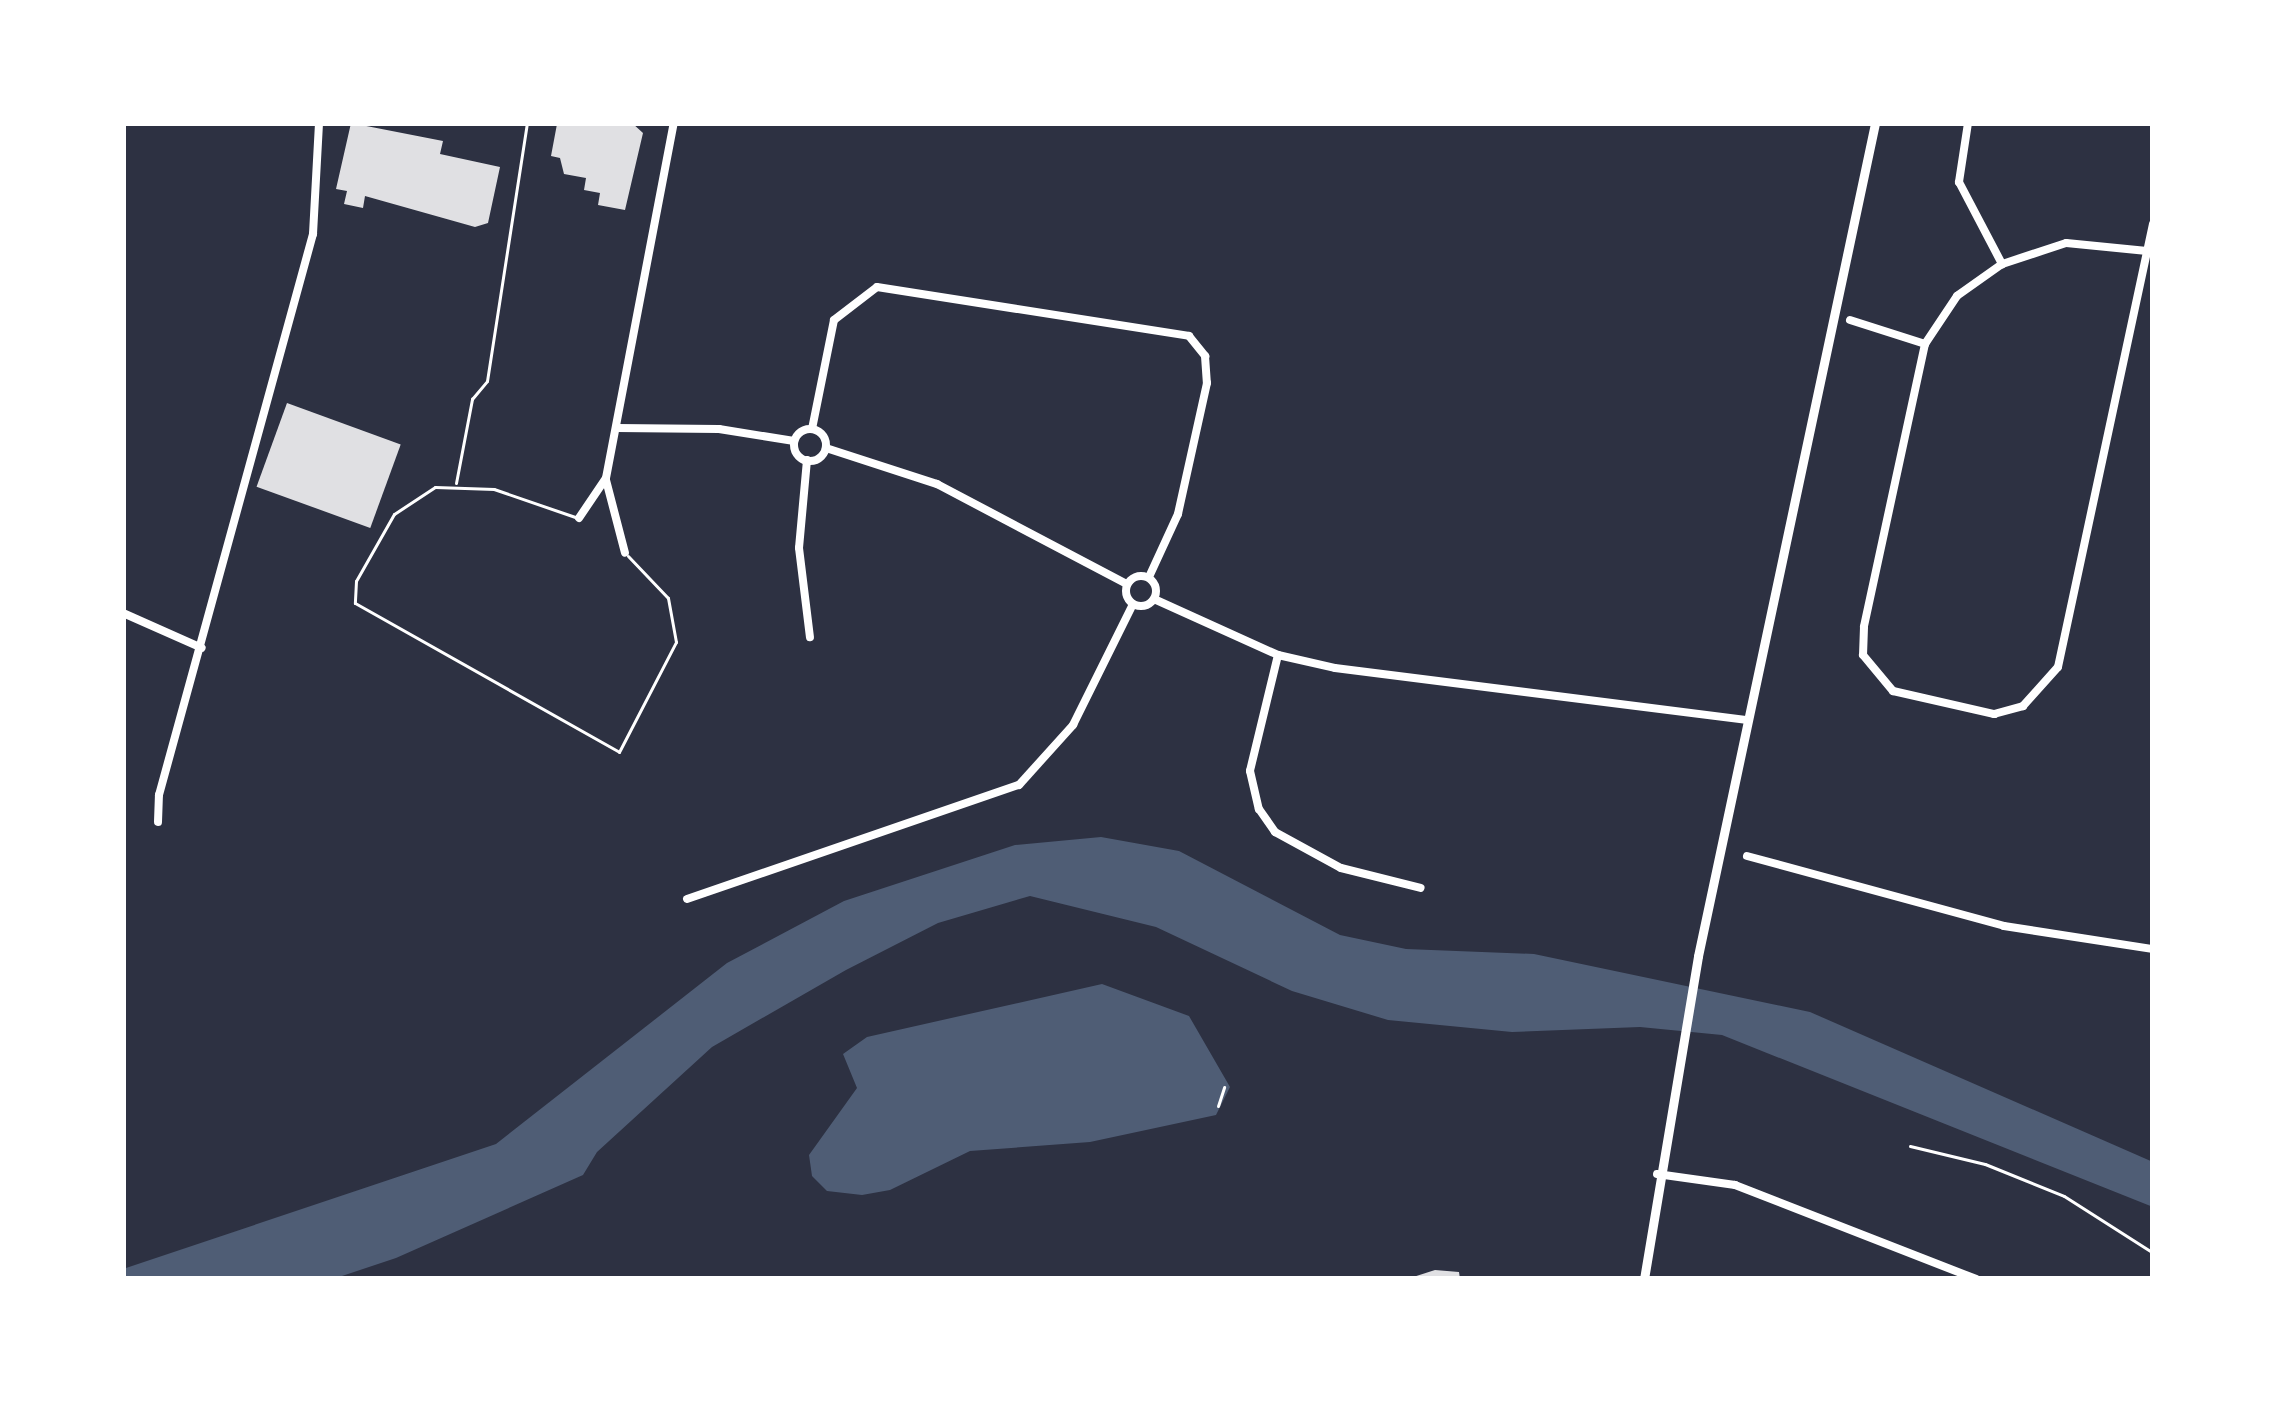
<!DOCTYPE html>
<style>
body{margin:0}
#map{position:relative;width:2276px;height:1402px;overflow:hidden;background:#2d3142;font-family:"Varela Round",sans-serif}
div>[style]{position:absolute}
.water>*{inset:0;background:#4f5d75}
.stream>*{height:3px;margin:-1.5px;padding:0 1.5px;transform-origin:1.5px;border-radius:1.5px;background:#4f5d75}
.building>*{inset:0;background:#e0e0e3;transform-origin:0 0}
.path>*{height:3px;margin:-1.5px;padding:0 1.5px;transform-origin:1.5px;border-radius:1.5px;background:#fff}
.service>*{height:3px;margin:-1.5px;padding:0 1.5px;transform-origin:1.5px;border-radius:1.5px;background:#fff}
.minor>*{height:8px;margin:-4px;padding:0 4px;transform-origin:4px;border-radius:4px;background:#fff}
.minor>.ring{margin:-4px;padding:0;box-sizing:content-box;background:none;border:8px solid #fff;border-radius:50%}
.tertiary>*{height:9px;margin:-4.5px;padding:0 4.5px;transform-origin:4.5px;border-radius:4.5px;background:#fff}
span{translate:-50% -50%;white-space:nowrap;text-align:center;line-height:1.15;-webkit-text-stroke:12px #fff;paint-order:stroke}
.frame{position:absolute;inset:0;border:126px solid #fff;pointer-events:none}
</style>
<div id="map">
<div class="water">
<i style="clip-path:polygon(1101px 837px,1179px 851px,1340px 935px,1406px 949px,1534px 954px,1810px 1012px,2153px 1162px,2153px 1207px,1722px 1035px,1640px 1027px,1512px 1032px,1388px 1020px,1292px 991px,1156px 927px,1030px 896px,938px 923px,846px 970px,712px 1047px,597px 1152px,583px 1175px,396px 1258px,333px 1279px,123px 1279px,123px 1269px,496px 1144px,727px 963px,844px 901px,1015px 845px)"></i>
<i style="clip-path:polygon(1102px 984px,1189px 1016px,1230px 1087px,1216px 1115px,1090px 1142px,970px 1151px,890px 1190px,862px 1195px,827px 1191px,812px 1176px,809px 1155px,857px 1088px,843px 1054px,867px 1037px)"></i>
</div>
<div class="stream">
<i style="left:123px;top:824px;width:5px;rotate:90deg"></i>
</div>
<div class="building">
<i style="clip-path:polygon(351px 123px,443px 141px,440px 154px,500px 167px,488px 223px,475px 227px,365px 196px,363px 208px,344px 204px,347px 191px,336px 189px)"></i>
<i style="clip-path:polygon(612px 123px,632px 123px,643px 133px,625px 210px,598px 205px,600px 193px,584px 190px,586px 178px,564px 174px,560px 158px,551px 156px,557px 124px)"></i>
<i style="left:287px;top:403px;width:121px;height:89px;rotate:20deg"></i>
<i style="clip-path:polygon(1435px 1270px,1459px 1272px,1460px 1279px,1407px 1279px)"></i>
</div>
<div class="path">
<i style="left:1218px;top:1106px;width:20px;rotate:-72deg"></i>
<i style="left:1910px;top:1146px;width:77px;rotate:13.5deg"></i>
<i style="left:1985px;top:1164px;width:85px;rotate:22.1deg"></i>
<i style="left:2064px;top:1196px;width:106px;rotate:32.6deg"></i>
</div>
<div class="service">
<i style="left:456px;top:483px;width:86px;rotate:-79.2deg"></i>
<i style="left:472px;top:399px;width:23px;rotate:-50deg"></i>
<i style="left:487px;top:381px;width:261px;rotate:-81.2deg"></i>
<i style="left:578px;top:518px;width:89px;rotate:-161deg"></i>
<i style="left:494px;top:489px;width:59px;rotate:-178.1deg"></i>
<i style="left:435px;top:487px;width:49px;rotate:146.6deg"></i>
<i style="left:394px;top:514px;width:77px;rotate:119.6deg"></i>
<i style="left:356px;top:581px;width:22px;rotate:93deg"></i>
<i style="left:355px;top:603px;width:303px;rotate:29.4deg"></i>
<i style="left:619px;top:752px;width:124px;rotate:-62.6deg"></i>
<i style="left:676px;top:642px;width:45px;rotate:-100.3deg"></i>
<i style="left:668px;top:598px;width:58px;rotate:-133.6deg"></i>
</div>
<div class="minor">
<i style="left:1968px;top:123px;width:60px;rotate:98.7deg"></i>
<i style="left:1959px;top:182px;width:93px;rotate:62.3deg"></i>
<i style="left:2147px;top:251px;width:81px;rotate:-174.4deg"></i>
<i style="left:2066px;top:243px;width:67px;rotate:161.8deg"></i>
<i style="left:2002px;top:264px;width:55px;rotate:144.6deg"></i>
<i style="left:1957px;top:296px;width:58px;rotate:123.7deg"></i>
<i style="left:1925px;top:344px;width:289px;rotate:102.2deg"></i>
<i style="left:1864px;top:627px;width:28px;rotate:92deg"></i>
<i style="left:1863px;top:655px;width:47px;rotate:50.2deg"></i>
<i style="left:1893px;top:691px;width:104px;rotate:12.8deg"></i>
<i style="left:1994px;top:714px;width:30px;rotate:-15deg"></i>
<i style="left:2023px;top:706px;width:52px;rotate:-48.1deg"></i>
<i style="left:2058px;top:667px;width:453px;rotate:-77.9deg"></i>
<i style="left:1850px;top:320px;width:79px;rotate:17.7deg"></i>
<i style="left:617px;top:428px;width:102px;rotate:0.6deg"></i>
<i style="left:719px;top:429px;width:76px;rotate:9.1deg"></i>
<i style="left:812px;top:429px;width:111px;rotate:-78.6deg"></i>
<i style="left:834px;top:320px;width:54px;rotate:-37.5deg"></i>
<i style="left:877px;top:287px;width:316px;rotate:8.9deg"></i>
<i style="left:1189px;top:336px;width:26px;rotate:51deg"></i>
<i style="left:1205px;top:356px;width:27px;rotate:86deg"></i>
<i style="left:1207px;top:383px;width:134px;rotate:102.5deg"></i>
<i style="left:1178px;top:514px;width:69px;rotate:114.7deg"></i>
<i class="ring" style="left:794px;top:429px;width:24px;height:24px"></i>
<i style="left:826px;top:448px;width:117px;rotate:18deg"></i>
<i style="left:937px;top:484px;width:215px;rotate:27.8deg"></i>
<i style="left:807px;top:460px;width:88px;rotate:95.2deg"></i>
<i style="left:799px;top:548px;width:90px;rotate:83deg"></i>
<i style="left:606px;top:480px;width:75px;rotate:75.4deg"></i>
<i style="left:579px;top:518px;width:48px;rotate:-56deg"></i>
<i style="left:606px;top:478px;width:361px;rotate:-79.2deg"></i>
<i class="ring" style="left:1126px;top:576px;width:22px;height:22px"></i>
<i style="left:1154px;top:599px;width:136px;rotate:24.3deg"></i>
<i style="left:1278px;top:655px;width:58px;rotate:12.8deg"></i>
<i style="left:1335px;top:668px;width:414px;rotate:7.2deg"></i>
<i style="left:123px;top:613px;width:86px;rotate:23.9deg"></i>
<i style="left:1278px;top:655px;width:119px;rotate:103.6deg"></i>
<i style="left:1250px;top:771px;width:39px;rotate:77deg"></i>
<i style="left:1259px;top:809px;width:28px;rotate:55deg"></i>
<i style="left:1275px;top:832px;width:75px;rotate:28.6deg"></i>
<i style="left:1341px;top:868px;width:82px;rotate:14deg"></i>
<i style="left:158px;top:822px;width:27px;rotate:-88deg"></i>
<i style="left:159px;top:795px;width:582px;rotate:-74.65deg"></i>
<i style="left:313px;top:234px;width:111px;rotate:-86.9deg"></i>
<i style="left:1747px;top:856px;width:266px;rotate:15.2deg"></i>
<i style="left:2004px;top:926px;width:151px;rotate:8.8deg"></i>
<i style="left:687px;top:899px;width:351px;rotate:-19deg"></i>
<i style="left:1019px;top:785px;width:81px;rotate:-48deg"></i>
<i style="left:1073px;top:725px;width:135px;rotate:-63.6deg"></i>
<i style="left:1657px;top:1174px;width:79px;rotate:8deg"></i>
<i style="left:1735px;top:1185px;width:259px;rotate:21.3deg"></i>
</div>
<div class="tertiary">
<i style="left:1644px;top:1279px;width:327px;rotate:-80.5deg"></i>
<i style="left:1698px;top:956px;width:852px;rotate:-78deg"></i>
</div>
<div class="frame"></div>
</div>
